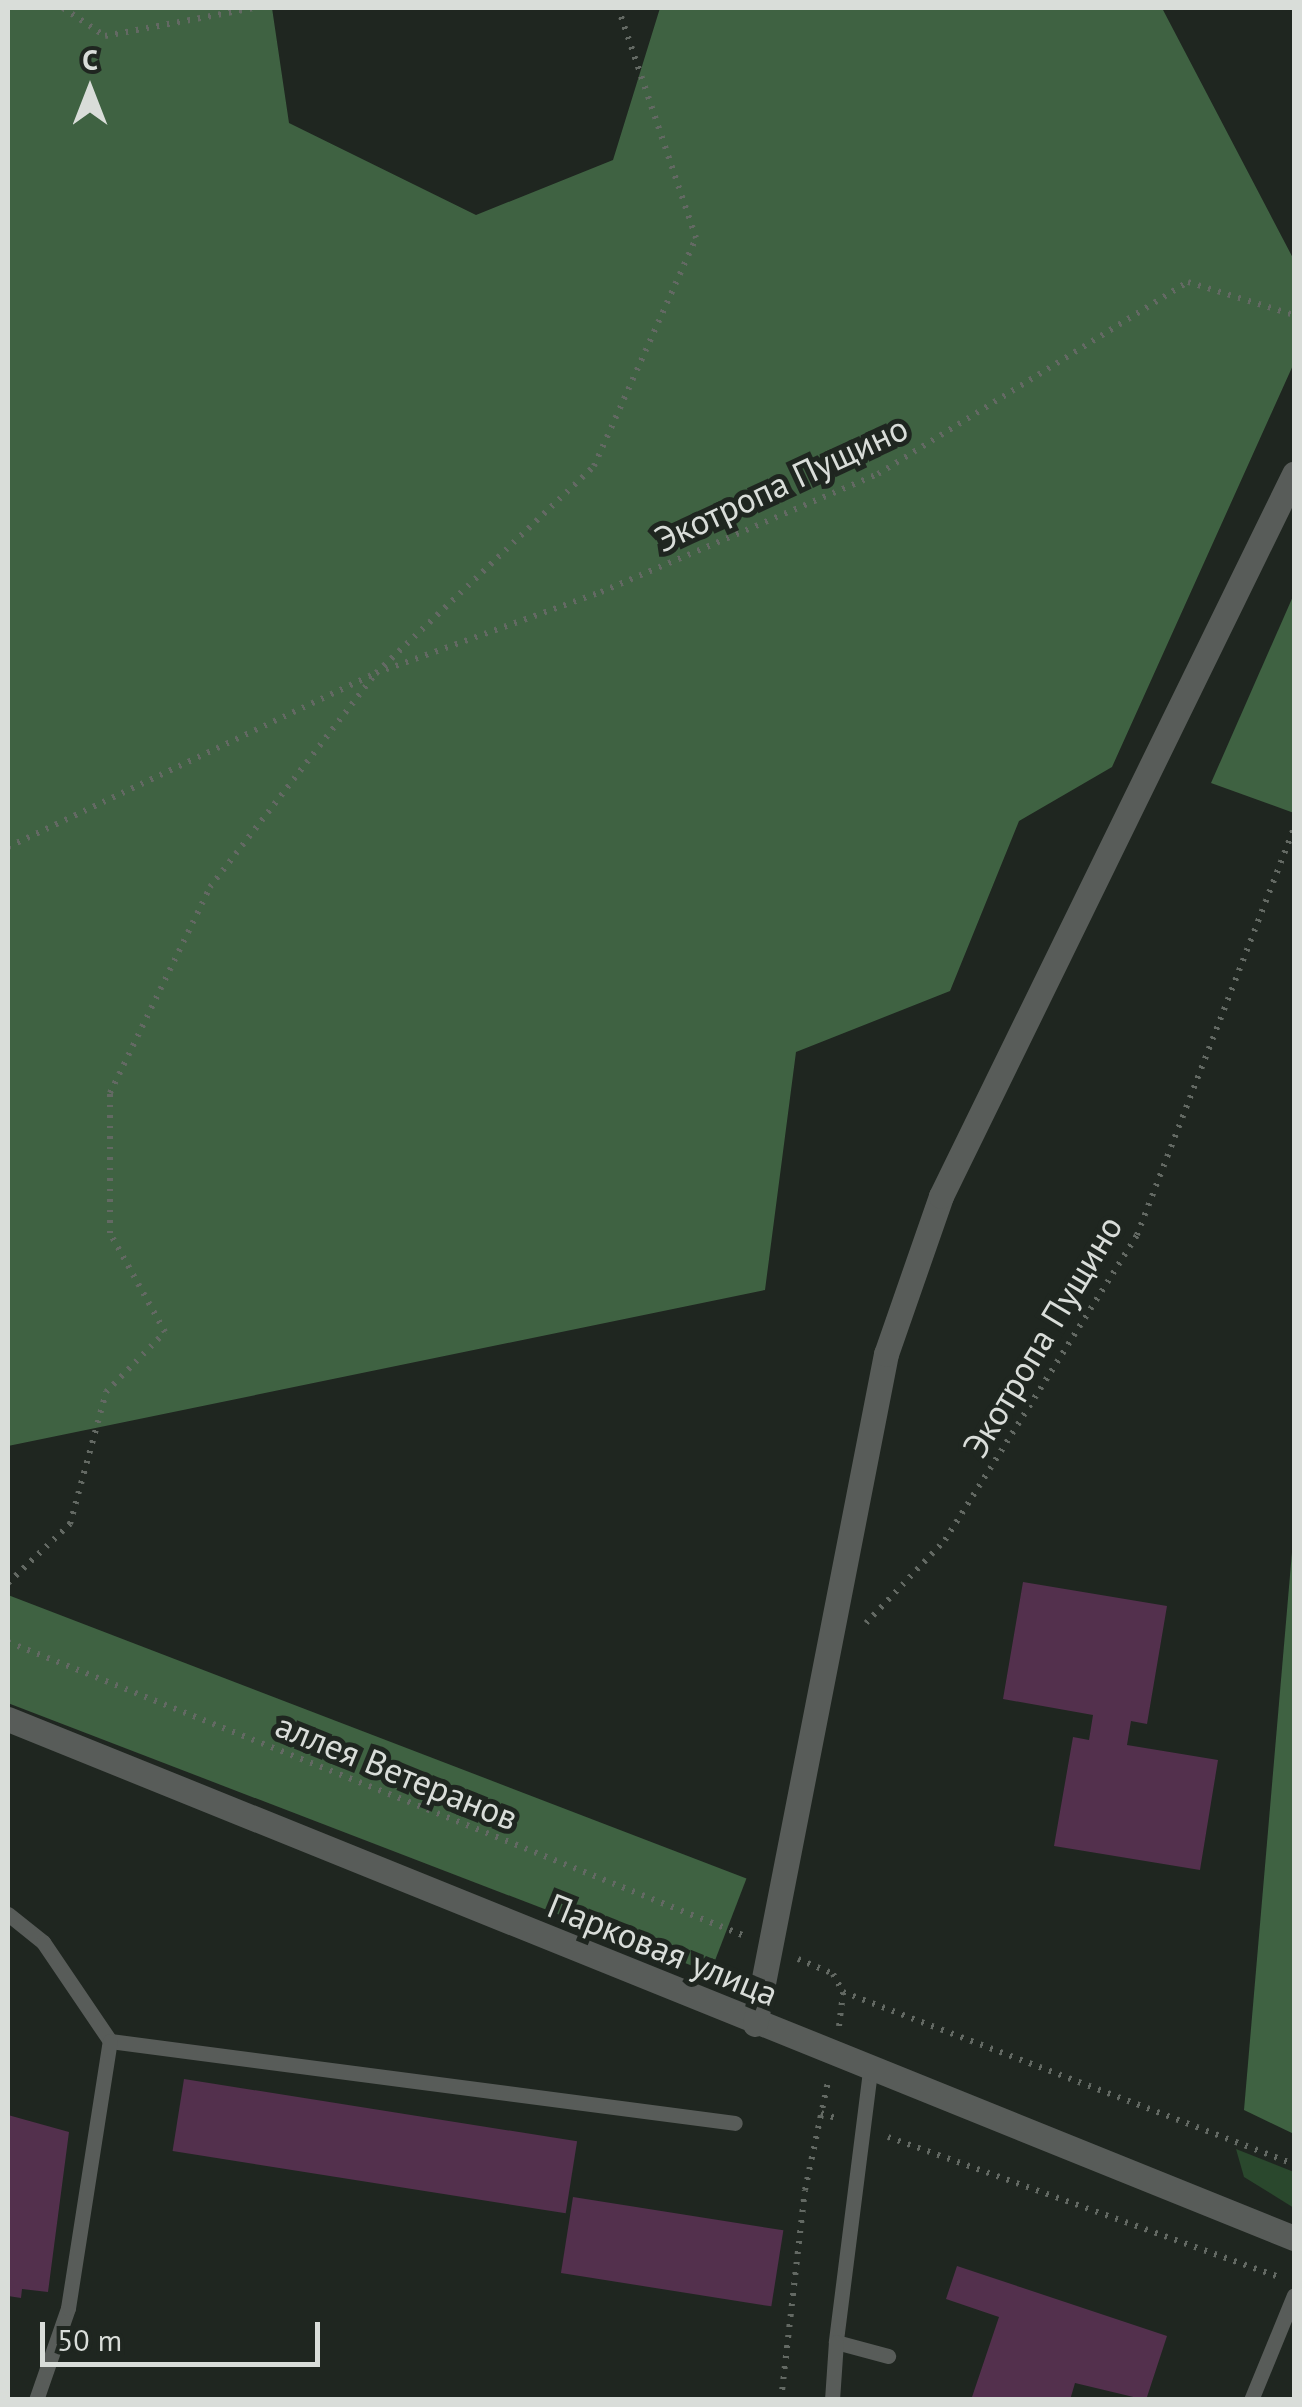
<!DOCTYPE html>
<meta charset="utf-8">
<style>
body{margin:0}
#map{position:relative;width:1302px;height:2407px;overflow:hidden;background:#1f2620;font-family:"PT Sans",sans-serif}
div>[style]{position:absolute}
.green>*{inset:0;background:#2a482d}
.forest>*{inset:0;background:#3f6242;transform-origin:0 0}
.building>*{inset:0;background:#53304d;transform-origin:0 0}
.path>*{height:6px;margin-top:-3px;transform-origin:0;background:repeating-linear-gradient(90deg,#636963 0 2.5px,transparent 0 10.5px)}
.lane>*{height:15px;margin:-7.5px;padding:0 7.5px;transform-origin:7.5px;border-radius:7.5px;background:#585c59}
.street>*{height:25px;margin:-12.5px;padding:0 12.5px;transform-origin:12.5px;border-radius:12.5px;background:#585c59}
span{translate:-50% -50%;white-space:nowrap;text-align:center;line-height:1.15;-webkit-text-stroke:10px #1f2620;paint-order:stroke}
.street-label{font-size:35px;color:#d9ddd9}
.frame{position:absolute;inset:0;border:10px solid #d9ddd9;pointer-events:none}
.north{position:absolute;left:40px;top:40px;width:100px;height:100px;-webkit-text-stroke:8px #1f2620;paint-order:stroke;rotate:0deg;font-size:28px;font-weight:700;line-height:40px;text-align:center;color:#d9ddd9}
.north::after{content:'';display:block;margin:auto;width:35px;height:45px;background:#d9ddd9;clip-path:polygon(50% 0,100% 100%,50% 72%,0 100%)}
.scale{position:absolute;left:40px;top:2322px;width:280px;height:45px;box-sizing:border-box;border:5px solid #d9ddd9;border-top:0;padding-left:12px;font-size:30px;line-height:35px;white-space:nowrap;color:#d9ddd9;-webkit-text-stroke:8px #1f2620;paint-order:stroke}
</style>
<div id="map">
<div class="green">
<i style="clip-path:polygon(1236px 2149px,1294px 2172px,1294px 2208px,1244px 2177px)"></i>
</div>
<div class="forest">
<i style="clip-path:polygon(8px 8px,272px 8px,289px 123px,476px 215px,613px 160px,660px 8px,1162px 8px,1294px 260px,1294px 363px,1112px 767px,1019px 821px,950px 991px,796px 1052px,765px 1290px,8px 1446px)"></i>
<i style="clip-path:polygon(1294px 594px,1294px 813px,1211px 783px)"></i>
<i style="clip-path:polygon(1294px 1529px,1294px 2134px,1244px 2110px)"></i>
<i style="left:8px;top:1595px;width:791px;height:101px;rotate:21deg"></i>
</div>
<div class="building">
<i style="clip-path:polygon(1023px 1582px,1167px 1606px,1147px 1724px,1131px 1721px,1127px 1745px,1218px 1760px,1200px 1870px,1054px 1846px,1073px 1737px,1089px 1740px,1093px 1715px,1003px 1699px)"></i>
<i style="left:184px;top:2079px;width:398px;height:73px;rotate:9deg"></i>
<i style="clip-path:polygon(8px 2115px,69px 2132px,48px 2292px,22px 2289px,21px 2298px,8px 2296px)"></i>
<i style="left:573px;top:2197px;width:213px;height:77px;rotate:9deg"></i>
<i style="clip-path:polygon(957px 2266px,1167px 2336px,1146px 2400px,1075px 2383px,1070px 2400px,971px 2400px,999px 2317px,946px 2299px)"></i>
</div>
<div class="path">
<i style="left:63px;top:8px;width:50px;rotate:33.7deg"></i>
<i style="left:105px;top:36px;width:151px;rotate:-10.7deg"></i>
<i style="left:8px;top:847px;width:407px;rotate:-25.3deg"></i>
<i style="left:376px;top:673px;width:301px;rotate:-43.5deg"></i>
<i style="left:594px;top:466px;width:250px;rotate:-65.9deg"></i>
<i style="left:696px;top:238px;width:243px;rotate:-108.7deg"></i>
<i style="left:8px;top:1583px;width:86px;rotate:-43.6deg"></i>
<i style="left:70px;top:1524px;width:137px;rotate:-74.7deg"></i>
<i style="left:106px;top:1392px;width:84px;rotate:-45.5deg"></i>
<i style="left:165px;top:1332px;width:113px;rotate:-119.1deg"></i>
<i style="left:110px;top:1233px;width:140px;rotate:-90deg"></i>
<i style="left:110px;top:1093px;width:229px;rotate:-64.1deg"></i>
<i style="left:210px;top:887px;width:271px;rotate:-52.2deg"></i>
<i style="left:376px;top:673px;width:239px;rotate:-19.8deg"></i>
<i style="left:601px;top:592px;width:301px;rotate:-23.1deg"></i>
<i style="left:878px;top:474px;width:365px;rotate:-31.8deg"></i>
<i style="left:1188px;top:282px;width:111px;rotate:17.3deg"></i>
<i style="left:866px;top:1623px;width:115px;rotate:-46.4deg"></i>
<i style="left:945px;top:1540px;width:360px;rotate:-57.8deg"></i>
<i style="left:1137px;top:1235px;width:435px;rotate:-68.9deg"></i>
<i style="left:8px;top:1642px;width:793px;rotate:21.75deg"></i>
<i style="left:798px;top:1959px;width:38px;rotate:23deg"></i>
<i style="left:833px;top:1974px;width:21px;rotate:61deg"></i>
<i style="left:843px;top:1992px;width:483px;rotate:20.9deg"></i>
<i style="left:839px;top:2026px;width:34px;rotate:-83deg"></i>
<i style="left:821px;top:2113px;width:18px;rotate:19deg"></i>
<i style="left:888px;top:2137px;width:418px;rotate:19.7deg"></i>
<i style="left:781px;top:2400px;width:211px;rotate:-83.5deg"></i>
<i style="left:805px;top:2190px;width:110px;rotate:-78deg"></i>
</div>
<div class="lane">
<i style="left:8px;top:1914px;width:45px;rotate:38.7deg"></i>
<i style="left:43px;top:1942px;width:120px;rotate:55.9deg"></i>
<i style="left:110px;top:2041px;width:630px;rotate:7.47deg"></i>
<i style="left:870px;top:2071px;width:273px;rotate:97.2deg"></i>
<i style="left:836px;top:2342px;width:54px;rotate:15.1deg"></i>
<i style="left:36px;top:2400px;width:97px;rotate:-70.8deg"></i>
<i style="left:68px;top:2308px;width:270px;rotate:-81.1deg"></i>
<i style="left:832px;top:2400px;width:58px;rotate:-86.1deg"></i>
<i style="left:1251px;top:2400px;width:113px;rotate:-67.7deg"></i>
</div>
<div class="street">
<i style="left:8px;top:1719px;width:1387px;rotate:21.98deg"></i>
<i style="left:755px;top:2024px;width:683px;rotate:-78.94deg"></i>
<i style="left:886px;top:1354px;width:167px;rotate:-70.8deg"></i>
<i style="left:941px;top:1196px;width:804px;rotate:-63.95deg"></i>
</div>
<div class="street-label">
<span style="left:781px;top:483px;rotate:-25deg">Экотропа Пущино</span>
<span style="left:1042px;top:1336px;rotate:-59deg">Экотропа Пущино</span>
<span style="left:397px;top:1771px;rotate:22deg">аллея Ветеранов</span>
<span style="left:663px;top:1949px;rotate:22deg">Парковая улица</span>
</div>
<div class="frame"></div>
<div class="north">С</div>
<div class="scale">50 m</div>
</div>
